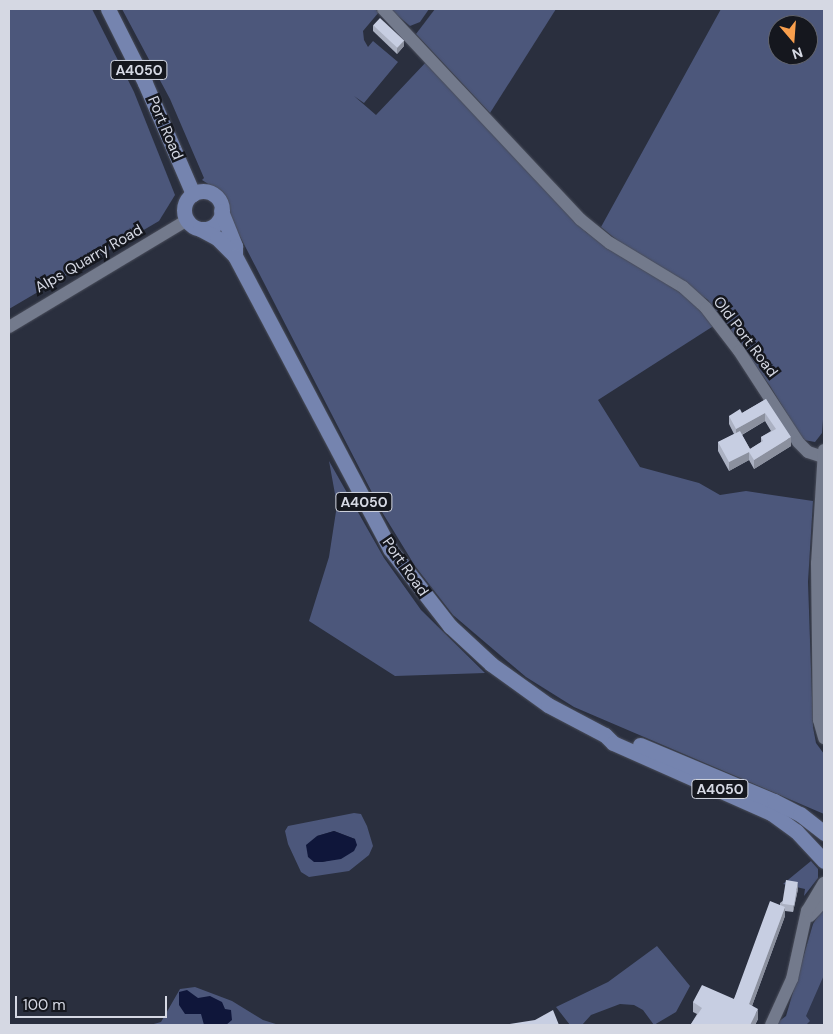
<!DOCTYPE html>
<style>
body{margin:0}
#map{position:relative;width:833px;height:1034px;overflow:hidden;background:#2a2f3e;font-family:"DM Sans",sans-serif}
div>[style]{position:absolute}
.built>*{inset:0;background:#30374d}
.green>*{inset:0;background:#4c577b}
.water>*{inset:0;background:#0f163a}
.roads{filter:drop-shadow(0 0 1px #494d5a) drop-shadow(0 0 1px #494d5a)}
.minor>*{height:12px;margin:-6px;padding:0 6px;transform-origin:6px;border-radius:6px;background:#737a8c}
.major>*{height:15px;margin:-7.5px;padding:0 7.5px;transform-origin:7.5px;border-radius:7.5px;background:#7584af}
.major>.ring{margin:-7.5px;padding:0;box-sizing:content-box;background:none;border:15px solid #7584af;border-radius:50%}
.wall>*{inset:0;background:#abb1c2}
.shaded-wall>*{inset:0;background:#8b909e}
.building>*{inset:0;background:#c7cee2;transform-origin:0 0}
span{translate:-50% -50%;white-space:nowrap;text-align:center;line-height:1.15;-webkit-text-stroke:5px #15171e;paint-order:stroke}
.shield-label span{padding:1px 4px;background:#15171e;border:1px solid;border-radius:4px;-webkit-text-stroke-width:0}
.shield-label{font-size:14px;color:#d5d8e3;font-weight:700}
.street-label{font-size:15px;color:#d5d8e3}
.frame{position:absolute;inset:0;border:10px solid #d5d8e3;pointer-events:none}
.north{position:absolute;left:768px;top:15px;width:50px;height:50px;box-sizing:border-box;background:#15171e;border:1px solid #62646d;border-radius:50%;rotate:162deg;font-size:14px;font-weight:700;line-height:20px;text-align:center;color:#d5d8e3}
.north::after{content:'';display:block;margin:auto;width:18px;height:22px;background:#f99f4d;clip-path:polygon(50% 0,100% 100%,50% 72%,0 100%)}
.scale{position:absolute;left:15px;top:996px;width:152px;height:22px;box-sizing:border-box;border:2px solid #d5d8e3;border-top:0;padding-left:6px;font-size:15px;line-height:18px;white-space:nowrap;color:#d5d8e3;-webkit-text-stroke:4px #15171e;paint-order:stroke}
</style>
<div id="map">
<div class="built">
<i style="clip-path:polygon(824px 951px,824px 1025px,792px 1025px)"></i>
</div>
<div class="green">
<i style="clip-path:polygon(9px 9px,92px 9px,134px 92px,175px 195px,159px 221px,9px 309px)"></i>
<i style="clip-path:polygon(122px 9px,375px 9px,379px 12px,363px 31px,364px 40px,368px 47px,373px 41px,398px 62px,364px 103px,354px 96px,376px 115px,428px 60px,586px 232px,687px 297px,715px 325px,598px 400px,640px 467px,699px 483px,720px 495px,746px 491px,813px 501px,808px 582px,813px 727px,816px 743px,824px 754px,824px 814px,574px 707px,526px 677px,453px 615px,415px 566px,382px 512px,230px 217px,227px 200px,221px 192px,202px 180px,204px 178px,170px 99px)"></i>
<i style="clip-path:polygon(390px 9px,429px 9px,420px 22px,410px 26px)"></i>
<i style="clip-path:polygon(435px 9px,556px 9px,490px 113px,416px 34px)"></i>
<i style="clip-path:polygon(evenodd,721px 9px,824px 9px,824px 406px,822px 433px,815px 442px,804px 440px,797px 430px,770px 386px,708px 300px,623px 245px,601px 227px,721px 9px,778px 25px,808px 25px,808px 55px,778px 55px,778px 25px)"></i>
<i style="clip-path:polygon(329px 461px,384px 558px,421px 610px,485px 673px,395px 676px,309px 621px,329px 557px,337px 505px)"></i>
<i style="clip-path:polygon(evenodd,354px 813px,361px 814px,367px 826px,373px 846px,369px 855px,349px 871px,309px 877px,301px 872px,288px 844px,285px 831px,288px 826px,354px 813px,334px 831px,355px 839px,331px 860px,322px 862px,317px 836px,334px 831px)"></i>
<i style="clip-path:polygon(811px 861px,818px 869px,818px 878px,804px 896px,805px 889px,783px 884px)"></i>
<i style="clip-path:polygon(824px 906px,824px 975px,806px 1016px,810px 1021px,806px 1025px,774px 1025px,786px 1016px,813px 924px)"></i>
<i style="clip-path:polygon(657px 946px,690px 986px,676px 1012px,654px 1025px,643px 1010px,634px 1005px,620px 1004px,591px 1015px,582px 1025px,570px 1025px,556px 1007px,608px 982px)"></i>
<i style="clip-path:polygon(195px 987px,232px 1001px,263px 1020px,279px 1025px,150px 1025px,161px 1022px,180px 989px)"></i>
</div>
<div class="water">
<i style="clip-path:polygon(334px 831px,355px 839px,357px 845px,354px 851px,341px 859px,322px 862px,314px 862px,308px 857px,306px 845px,317px 836px)"></i>
<i style="clip-path:polygon(187px 990px,198px 998px,210px 996px,222px 1002px,225px 1009px,231px 1010px,232px 1020px,226px 1025px,204px 1025px,201px 1014px,185px 1014px,179px 1005px,179px 992px)"></i>
</div>
<div class="roads">
<div class="minor">
<i style="left:383px;top:9px;width:288px;rotate:46.8deg"></i>
<i style="left:580px;top:219px;width:38px;rotate:39deg"></i>
<i style="left:610px;top:243px;width:85px;rotate:31.1deg"></i>
<i style="left:683px;top:287px;width:31px;rotate:42deg"></i>
<i style="left:706px;top:308px;width:54px;rotate:52.5deg"></i>
<i style="left:739px;top:351px;width:108px;rotate:57deg"></i>
<i style="left:798px;top:442px;width:14px;rotate:45deg"></i>
<i style="left:808px;top:452px;width:16px;rotate:18deg"></i>
<i style="left:9px;top:327px;width:208px;rotate:-31deg"></i>
<i style="left:824px;top:450px;width:113px;rotate:93.5deg"></i>
<i style="left:817px;top:563px;width:157px;rotate:89.3deg"></i>
<i style="left:819px;top:720px;width:19px;rotate:74deg"></i>
<i style="left:810px;top:916px;width:21px;rotate:-47deg"></i>
<i style="left:771px;top:1025px;width:51px;rotate:-65.5deg"></i>
<i style="left:792px;top:979px;width:70px;rotate:-77.6deg"></i>
<i style="left:807px;top:911px;width:33px;rotate:-59deg"></i>
</div>
<div class="major">
<i style="left:108px;top:9px;width:83px;rotate:63.4deg"></i>
<i style="left:145px;top:83px;width:121px;rotate:66.6deg"></i>
<i class="ring" style="left:184px;top:191px;width:23px;height:23px"></i>
<i style="left:221px;top:211px;width:38px;rotate:68deg"></i>
<i style="left:235px;top:246px;width:10px;rotate:90deg"></i>
<i style="left:200px;top:229px;width:19px;rotate:28deg"></i>
<i style="left:217px;top:238px;width:25px;rotate:45deg"></i>
<i style="left:235px;top:256px;width:331px;rotate:62.1deg"></i>
<i style="left:390px;top:549px;width:98px;rotate:52.1deg"></i>
<i style="left:450px;top:626px;width:56px;rotate:42.8deg"></i>
<i style="left:491px;top:664px;width:70px;rotate:35.7deg"></i>
<i style="left:548px;top:705px;width:64px;rotate:27.8deg"></i>
<i style="left:605px;top:735px;width:11px;rotate:45deg"></i>
<i style="left:613px;top:743px;width:173px;rotate:23.9deg"></i>
<i style="left:771px;top:813px;width:31px;rotate:36deg"></i>
<i style="left:796px;top:831px;width:41px;rotate:47deg"></i>
<i style="left:640px;top:745px;width:145px;rotate:22.7deg"></i>
<i style="left:774px;top:801px;width:29px;rotate:27deg"></i>
<i style="left:800px;top:814px;width:31px;rotate:38deg"></i>
</div>
</div>
<div class="wall">
<i style="clip-path:polygon(373px 25px,404px 46px,397px 54px,373px 31px)"></i>
<i style="clip-path:polygon(evenodd,766px 399px,791px 446px,754px 469px,749px 460px,729px 471px,718px 451px,718px 442px,734px 434px,729px 424px,729px 416px,742px 413px,766px 399px,765px 421px,771px 431px,761px 437px,761px 442px,750px 449px,742px 435px,765px 421px)"></i>
<i style="clip-path:polygon(798px 889px,793px 912px,785px 911px,785px 916px,752px 1006px,758px 1019px,755px 1025px,691px 1025px,691px 1024px,697px 1014px,693px 1012px,693px 1002px,734px 999px,780px 905px,780px 903px)"></i>
</div>
<div class="shaded-wall">
<i style="clip-path:polygon(404px 40px,404px 46px,397px 54px,397px 47px)"></i>
<i style="clip-path:polygon(765px 413px,765px 421px,736px 438px,736px 429px)"></i>
<i style="clip-path:polygon(791px 437px,791px 446px,754px 469px,754px 460px)"></i>
<i style="clip-path:polygon(749px 452px,749px 460px,729px 471px,729px 462px)"></i>
<i style="clip-path:polygon(798px 882px,798px 889px,793px 912px,793px 906px)"></i>
<i style="clip-path:polygon(785px 907px,785px 916px,749px 1014px,749px 1004px)"></i>
<i style="clip-path:polygon(758px 1009px,758px 1019px,755px 1025px,750px 1025px)"></i>
</div>
<div class="building">
<i style="left:380px;top:18px;width:33px;height:10px;rotate:43deg"></i>
<i style="clip-path:polygon(766px 399px,791px 437px,754px 460px,749px 452px,729px 462px,718px 442px,740px 431px,750px 449px,763px 441px,761px 437px,776px 429px,765px 413px,736px 429px,729px 416px,740px 409px,742px 413px)"></i>
<i style="left:786px;top:880px;width:12px;height:24px;rotate:9deg"></i>
<i style="clip-path:polygon(770px 901px,785px 907px,749px 1004px,758px 1009px,750px 1025px,693px 1025px,691px 1024px,702px 1008px,693px 1002px,702px 985px,734px 999px)"></i>
<i style="clip-path:polygon(553px 1010px,559px 1025px,503px 1025px,535px 1020px)"></i>
</div>
<div class="shield-label">
<span style="left:139px;top:70px">A4050</span>
<span style="left:364px;top:502px">A4050</span>
<span style="left:720px;top:789px">A4050</span>
</div>
<div class="street-label">
<span style="left:165px;top:128px;rotate:67deg">Port Road</span>
<span style="left:89px;top:259px;rotate:-30deg">Alps Quarry Road</span>
<span style="left:745px;top:337px;rotate:53deg">Old Port Road</span>
<span style="left:405px;top:567px;rotate:55deg">Port Road</span>
</div>
<div class="frame"></div>
<div class="north">N</div>
<div class="scale">100 m</div>
</div>
